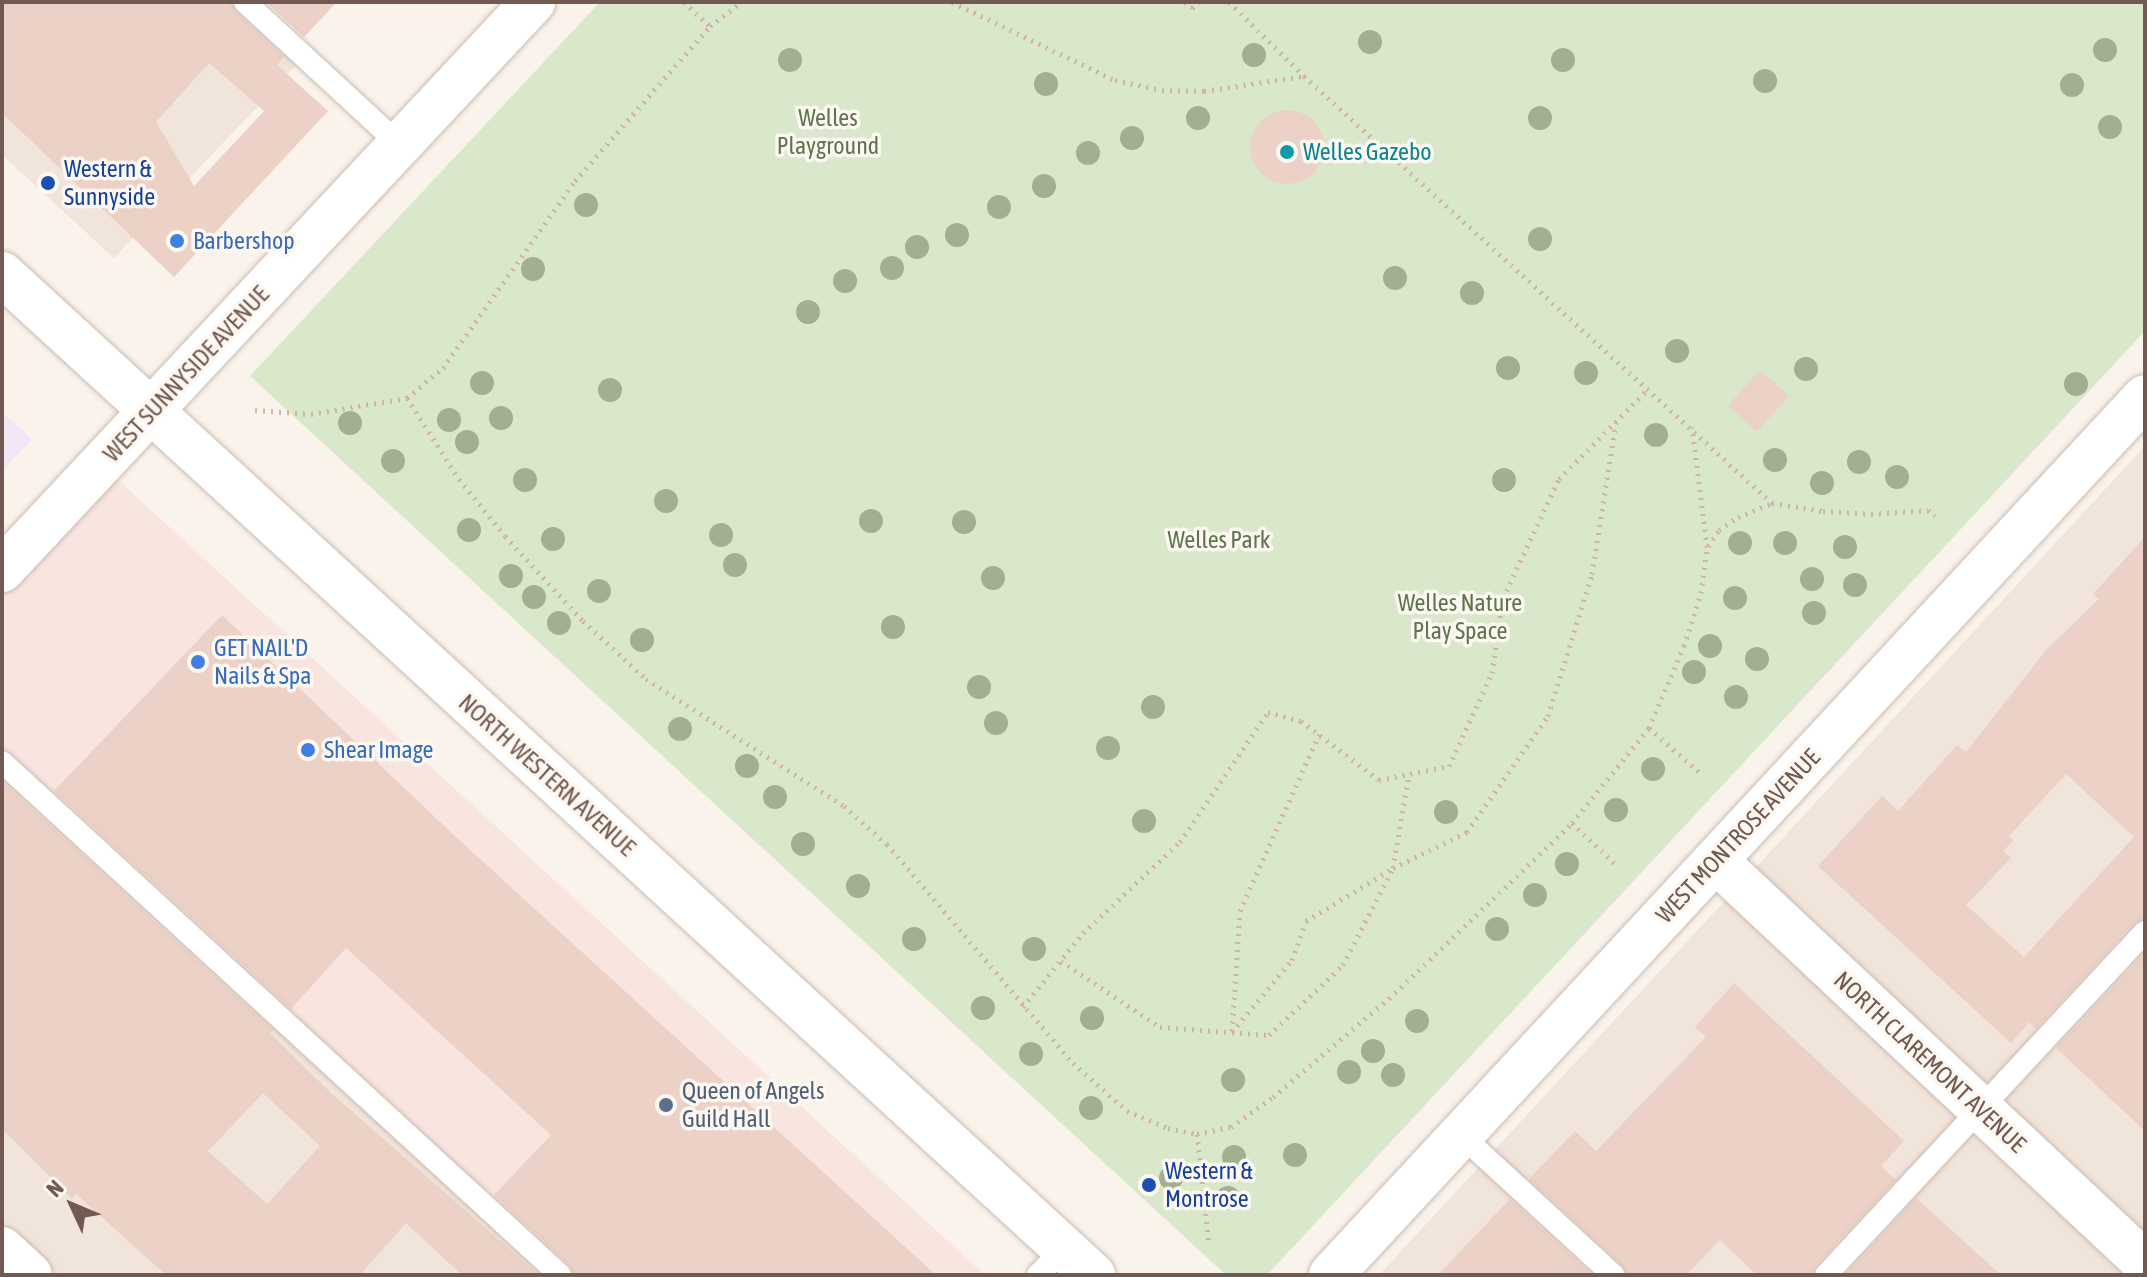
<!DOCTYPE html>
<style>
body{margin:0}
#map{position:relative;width:2147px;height:1277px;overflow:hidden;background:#faf3eb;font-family:"Asap Condensed",sans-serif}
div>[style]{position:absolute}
.residential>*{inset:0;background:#f1e4da}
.commercial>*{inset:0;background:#f9e5e0}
.education>*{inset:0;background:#f0e7f7}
.green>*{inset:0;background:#d9e7cb}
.building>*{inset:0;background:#ecd1c6;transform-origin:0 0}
.round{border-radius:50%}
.path>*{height:5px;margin-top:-2.5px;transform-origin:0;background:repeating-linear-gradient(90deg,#d1b4a9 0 2px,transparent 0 8px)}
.roads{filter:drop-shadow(0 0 2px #cbbbb2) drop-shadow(0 0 2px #cbbbb2)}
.service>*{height:22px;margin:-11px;padding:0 11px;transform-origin:11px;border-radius:11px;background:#fff}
.minor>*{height:44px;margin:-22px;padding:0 22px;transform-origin:22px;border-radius:22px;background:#fff}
.secondary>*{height:44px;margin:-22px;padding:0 22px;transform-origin:22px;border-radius:22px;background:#fff}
.trees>*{width:24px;height:24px;margin:-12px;border-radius:50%;background:#a3af93}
.dots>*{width:22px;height:22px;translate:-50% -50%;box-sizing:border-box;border:4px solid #fdf7f1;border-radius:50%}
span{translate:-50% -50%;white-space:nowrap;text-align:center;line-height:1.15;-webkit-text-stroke:7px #fdf7f1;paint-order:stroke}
.park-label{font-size:24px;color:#5c774b}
.culture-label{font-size:24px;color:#0d838f}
.left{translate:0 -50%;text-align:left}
.transit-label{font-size:24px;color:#164399}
.shop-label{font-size:24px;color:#366cbe}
.street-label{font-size:24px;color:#725951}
.service-label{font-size:24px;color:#4e5e75}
.frame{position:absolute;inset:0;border:4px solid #725951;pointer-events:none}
.north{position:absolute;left:32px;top:1165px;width:80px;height:80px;-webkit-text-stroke:6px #fdf7f1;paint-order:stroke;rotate:314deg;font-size:22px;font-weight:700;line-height:32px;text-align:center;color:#725951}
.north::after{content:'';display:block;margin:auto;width:28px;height:36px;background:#725951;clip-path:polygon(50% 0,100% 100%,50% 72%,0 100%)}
</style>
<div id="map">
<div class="residential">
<i style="clip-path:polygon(2px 2px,259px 2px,310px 51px,114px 258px,2px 155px)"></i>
<i style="clip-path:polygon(2145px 446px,2145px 1275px,1379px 1275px)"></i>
<i style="clip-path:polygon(2px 762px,564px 1275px,2px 1275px)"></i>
</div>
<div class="commercial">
<i style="clip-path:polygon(104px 467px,985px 1275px,564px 1275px,2px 762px,2px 576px)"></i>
</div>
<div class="education">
<i style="clip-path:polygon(2px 412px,32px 439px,2px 471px)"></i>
</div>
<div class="green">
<i style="clip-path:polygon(600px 2px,2145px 2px,2145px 331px,1267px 1275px,1226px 1275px,250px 376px)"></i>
</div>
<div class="building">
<i style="clip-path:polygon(evenodd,2px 2px,231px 2px,236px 12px,284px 57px,277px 65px,328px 111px,174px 277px,2px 113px,2px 2px,209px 63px,264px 111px,194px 186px,156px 122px,209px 63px)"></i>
<i style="clip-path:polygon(266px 2px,337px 2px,304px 37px)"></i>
<i class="round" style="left:1250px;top:110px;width:74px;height:74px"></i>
<i style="left:1760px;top:370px;width:39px;height:48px;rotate:42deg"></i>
<i style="clip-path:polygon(evenodd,2145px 537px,2145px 918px,2135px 922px,2036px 1029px,2029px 1022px,2011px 1043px,1818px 866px,1882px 796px,1898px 811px,1957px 745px,1966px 752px,2047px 649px,2099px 599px,2093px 594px,2145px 537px,2066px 774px,2134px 837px,2024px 957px,1966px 905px,2011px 858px,2003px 851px,2014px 840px,2009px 836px,2066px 774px)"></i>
<i style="clip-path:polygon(222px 615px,457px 838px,936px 1275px,574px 1275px,569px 1265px,494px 1195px,551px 1135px,346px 948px,291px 1009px,54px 791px)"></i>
<i style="clip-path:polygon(evenodd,2px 781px,273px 1030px,270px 1033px,331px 1093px,539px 1275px,462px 1275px,406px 1223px,360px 1275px,166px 1275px,76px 1194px,72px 1199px,2px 1129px,2px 781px,263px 1093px,320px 1146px,267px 1204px,208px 1151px,263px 1093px)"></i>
<i style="clip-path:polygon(2145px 953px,2145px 1131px,2056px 1048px)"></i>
<i style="clip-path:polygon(1734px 983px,1904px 1141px,1881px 1166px,1896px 1180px,1816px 1265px,1812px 1275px,1757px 1275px,1720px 1240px,1686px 1275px,1627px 1275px,1622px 1265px,1529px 1179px,1575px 1131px,1596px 1151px,1706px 1037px,1695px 1027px)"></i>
<i style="clip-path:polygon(1916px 1198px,2001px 1275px,1845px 1275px)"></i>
<i style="clip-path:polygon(1510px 1199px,1592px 1275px,1438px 1275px)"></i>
</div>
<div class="path">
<i style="left:684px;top:2px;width:35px;rotate:43deg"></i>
<i style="left:952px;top:2px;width:181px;rotate:25.6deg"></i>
<i style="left:1115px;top:80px;width:48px;rotate:12deg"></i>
<i style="left:1162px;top:90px;width:42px;rotate:1.4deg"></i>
<i style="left:1204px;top:91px;width:101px;rotate:-8.5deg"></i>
<i style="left:1304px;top:76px;width:634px;rotate:42.38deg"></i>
<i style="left:1185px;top:2px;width:9px;rotate:41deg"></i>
<i style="left:1192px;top:8px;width:9px;rotate:-41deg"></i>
<i style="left:1229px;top:2px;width:105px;rotate:44.6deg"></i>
<i style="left:407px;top:398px;width:96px;rotate:57.3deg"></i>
<i style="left:459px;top:479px;width:73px;rotate:51.1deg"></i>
<i style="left:505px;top:536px;width:115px;rotate:47.5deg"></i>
<i style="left:583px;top:621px;width:86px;rotate:42.6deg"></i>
<i style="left:646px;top:679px;width:235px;rotate:32.7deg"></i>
<i style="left:844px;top:806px;width:57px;rotate:41.5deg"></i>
<i style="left:887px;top:844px;width:287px;rotate:49.7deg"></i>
<i style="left:1073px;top:1063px;width:72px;rotate:41.6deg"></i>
<i style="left:1127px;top:1111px;width:44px;rotate:22.5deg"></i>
<i style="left:1168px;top:1128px;width:30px;rotate:12deg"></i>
<i style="left:1197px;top:1134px;width:35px;rotate:-12deg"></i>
<i style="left:1231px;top:1127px;width:52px;rotate:-35.5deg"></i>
<i style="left:1273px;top:1097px;width:160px;rotate:-40.4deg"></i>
<i style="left:1395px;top:993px;width:245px;rotate:-43.8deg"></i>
<i style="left:1572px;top:823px;width:122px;rotate:-51deg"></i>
<i style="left:1649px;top:728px;width:89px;rotate:-66.9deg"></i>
<i style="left:1684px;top:646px;width:56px;rotate:-72.2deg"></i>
<i style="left:1701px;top:593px;width:46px;rotate:-82.6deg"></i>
<i style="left:1707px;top:547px;width:121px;rotate:-97.1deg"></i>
<i style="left:255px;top:410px;width:56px;rotate:4.1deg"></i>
<i style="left:311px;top:414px;width:97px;rotate:-9.5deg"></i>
<i style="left:407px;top:398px;width:47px;rotate:-39.8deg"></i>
<i style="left:443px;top:368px;width:229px;rotate:-54.8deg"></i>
<i style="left:575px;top:181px;width:206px;rotate:-48.9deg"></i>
<i style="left:710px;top:26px;width:40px;rotate:-37deg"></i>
<i style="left:1708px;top:546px;width:19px;rotate:-55deg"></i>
<i style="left:1719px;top:530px;width:23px;rotate:-34deg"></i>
<i style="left:1738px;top:517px;width:37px;rotate:-22deg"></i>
<i style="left:1772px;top:503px;width:52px;rotate:8.9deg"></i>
<i style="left:1823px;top:511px;width:48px;rotate:3.6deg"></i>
<i style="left:1871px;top:514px;width:57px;rotate:-4deg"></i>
<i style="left:1928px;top:510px;width:9px;rotate:41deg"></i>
<i style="left:1649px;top:728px;width:67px;rotate:41.3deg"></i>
<i style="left:1572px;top:823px;width:58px;rotate:43.6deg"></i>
<i style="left:1061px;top:961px;width:119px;rotate:33.7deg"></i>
<i style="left:1160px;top:1027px;width:109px;rotate:4.2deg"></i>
<i style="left:1269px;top:1035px;width:102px;rotate:-43.4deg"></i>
<i style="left:1343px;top:965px;width:109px;rotate:-62.7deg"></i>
<i style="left:1393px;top:868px;width:95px;rotate:-80.3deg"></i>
<i style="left:1023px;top:1007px;width:95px;rotate:-51deg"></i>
<i style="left:1083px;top:933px;width:133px;rotate:-43.2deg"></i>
<i style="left:1180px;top:842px;width:157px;rotate:-55.9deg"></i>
<i style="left:1268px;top:712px;width:34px;rotate:15deg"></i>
<i style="left:1301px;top:721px;width:98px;rotate:37.1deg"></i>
<i style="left:1379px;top:780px;width:71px;rotate:-11.3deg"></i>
<i style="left:1449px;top:766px;width:102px;rotate:-65.2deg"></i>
<i style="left:1492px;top:673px;width:76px;rotate:-81.7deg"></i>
<i style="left:1503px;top:598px;width:132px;rotate:-64.8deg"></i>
<i style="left:1559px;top:479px;width:128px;rotate:-45.3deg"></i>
<i style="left:1232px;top:1031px;width:120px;rotate:-86.2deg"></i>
<i style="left:1240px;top:911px;width:194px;rotate:-65.9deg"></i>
<i style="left:1232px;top:1032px;width:94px;rotate:-50.2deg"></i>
<i style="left:1292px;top:960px;width:41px;rotate:-70.3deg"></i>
<i style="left:1306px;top:921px;width:102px;rotate:-31.3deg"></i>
<i style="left:1393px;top:868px;width:82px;rotate:-25.9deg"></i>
<i style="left:1467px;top:832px;width:141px;rotate:-55.1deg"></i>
<i style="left:1548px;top:716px;width:149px;rotate:-72.8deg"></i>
<i style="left:1592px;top:574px;width:153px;rotate:-81deg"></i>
<i style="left:1197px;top:1134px;width:112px;rotate:83.8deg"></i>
</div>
<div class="roads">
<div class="service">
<i style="left:245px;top:2px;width:211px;rotate:42.7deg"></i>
<i style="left:2px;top:762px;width:758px;rotate:42.59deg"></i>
<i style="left:1461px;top:1135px;width:207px;rotate:42.6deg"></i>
<i style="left:1038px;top:1275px;width:37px;rotate:-46deg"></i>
<i style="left:1826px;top:1275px;width:468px;rotate:-47.1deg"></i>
</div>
<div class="minor">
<i style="left:2px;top:570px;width:778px;rotate:-46.93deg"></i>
<i style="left:1716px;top:861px;width:588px;rotate:43.14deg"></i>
<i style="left:2px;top:1249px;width:38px;rotate:43deg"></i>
</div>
<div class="secondary">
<i style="left:2px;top:274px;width:1481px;rotate:42.54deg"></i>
<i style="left:1331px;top:1275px;width:1197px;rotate:-47.17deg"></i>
</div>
</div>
<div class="trees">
<i style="left:1370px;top:42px"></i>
<i style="left:2105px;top:50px"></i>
<i style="left:1254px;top:55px"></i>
<i style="left:790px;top:60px"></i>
<i style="left:1563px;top:60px"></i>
<i style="left:1765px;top:81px"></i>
<i style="left:1046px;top:84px"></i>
<i style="left:2072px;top:85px"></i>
<i style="left:1198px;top:118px"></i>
<i style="left:1540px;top:118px"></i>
<i style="left:2110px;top:127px"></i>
<i style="left:1132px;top:138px"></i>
<i style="left:1088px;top:153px"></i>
<i style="left:1044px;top:186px"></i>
<i style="left:586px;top:205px"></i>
<i style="left:999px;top:207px"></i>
<i style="left:957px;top:235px"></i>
<i style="left:1540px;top:239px"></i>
<i style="left:917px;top:247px"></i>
<i style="left:892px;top:268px"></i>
<i style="left:533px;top:269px"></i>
<i style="left:1395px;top:278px"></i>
<i style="left:845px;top:281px"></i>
<i style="left:1472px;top:293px"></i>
<i style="left:808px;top:312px"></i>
<i style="left:1677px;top:351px"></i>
<i style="left:1508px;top:368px"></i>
<i style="left:1806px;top:369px"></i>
<i style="left:1586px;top:373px"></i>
<i style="left:482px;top:383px"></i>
<i style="left:2076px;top:384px"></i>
<i style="left:610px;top:390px"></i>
<i style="left:501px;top:418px"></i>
<i style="left:449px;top:420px"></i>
<i style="left:350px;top:423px"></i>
<i style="left:1656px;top:435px"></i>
<i style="left:467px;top:442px"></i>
<i style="left:1775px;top:460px"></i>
<i style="left:393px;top:461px"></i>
<i style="left:1859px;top:462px"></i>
<i style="left:1897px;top:477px"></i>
<i style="left:525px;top:480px"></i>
<i style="left:1504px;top:480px"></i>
<i style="left:1822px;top:483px"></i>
<i style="left:666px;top:501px"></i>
<i style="left:871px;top:521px"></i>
<i style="left:964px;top:522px"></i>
<i style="left:469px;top:530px"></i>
<i style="left:721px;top:535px"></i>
<i style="left:553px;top:539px"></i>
<i style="left:1740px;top:543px"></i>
<i style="left:1785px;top:543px"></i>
<i style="left:1845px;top:547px"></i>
<i style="left:735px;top:565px"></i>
<i style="left:511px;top:576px"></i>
<i style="left:993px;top:578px"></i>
<i style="left:1812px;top:579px"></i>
<i style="left:1855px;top:585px"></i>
<i style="left:599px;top:591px"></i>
<i style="left:534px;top:597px"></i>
<i style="left:1735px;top:598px"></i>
<i style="left:1814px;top:613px"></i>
<i style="left:559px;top:623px"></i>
<i style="left:893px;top:627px"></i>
<i style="left:642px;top:640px"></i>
<i style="left:1710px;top:646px"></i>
<i style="left:1757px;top:659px"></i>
<i style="left:1694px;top:672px"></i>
<i style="left:979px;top:687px"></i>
<i style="left:1736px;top:697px"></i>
<i style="left:1153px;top:707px"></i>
<i style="left:996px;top:723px"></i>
<i style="left:680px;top:729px"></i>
<i style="left:1108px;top:748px"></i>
<i style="left:747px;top:766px"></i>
<i style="left:1653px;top:769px"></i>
<i style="left:775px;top:797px"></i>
<i style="left:1616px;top:810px"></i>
<i style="left:1446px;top:812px"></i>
<i style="left:1144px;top:821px"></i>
<i style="left:803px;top:844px"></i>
<i style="left:1567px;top:864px"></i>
<i style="left:858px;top:886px"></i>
<i style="left:1535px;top:895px"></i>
<i style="left:1497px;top:929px"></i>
<i style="left:914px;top:939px"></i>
<i style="left:1034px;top:949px"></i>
<i style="left:983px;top:1008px"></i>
<i style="left:1092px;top:1018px"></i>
<i style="left:1417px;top:1021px"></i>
<i style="left:1373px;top:1051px"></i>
<i style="left:1031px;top:1054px"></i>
<i style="left:1349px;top:1072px"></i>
<i style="left:1393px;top:1075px"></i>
<i style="left:1233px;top:1080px"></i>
<i style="left:1091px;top:1108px"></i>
<i style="left:1295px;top:1155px"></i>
<i style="left:1234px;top:1157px"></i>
<i style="left:1171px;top:1178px"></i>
<i style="left:1228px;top:1198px"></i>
</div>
<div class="dots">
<i style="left:1287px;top:152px;background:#0f9aa8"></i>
<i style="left:48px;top:183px;background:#1a4fb4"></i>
<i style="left:177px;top:241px;background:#3f7fe0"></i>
<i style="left:198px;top:662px;background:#3f7fe0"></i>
<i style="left:308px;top:750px;background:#3f7fe0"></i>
<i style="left:666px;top:1105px;background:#5c6f8a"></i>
<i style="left:1149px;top:1185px;background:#1a4fb4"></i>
</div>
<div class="park-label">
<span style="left:828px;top:132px">Welles<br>Playground</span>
<span style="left:1219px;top:540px">Welles Park</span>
<span style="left:1460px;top:617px">Welles Nature<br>Play Space</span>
</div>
<div class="culture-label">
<span class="left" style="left:1303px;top:152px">Welles Gazebo</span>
</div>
<div class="transit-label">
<span class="left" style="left:64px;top:183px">Western &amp;<br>Sunnyside</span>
<span class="left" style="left:1165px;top:1185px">Western &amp;<br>Montrose</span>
</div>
<div class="shop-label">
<span class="left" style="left:193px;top:241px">Barbershop</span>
<span class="left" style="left:214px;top:662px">GET NAIL'D<br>Nails &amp; Spa</span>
<span class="left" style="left:324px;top:750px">Shear Image</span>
</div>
<div class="street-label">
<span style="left:186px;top:374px;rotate:-47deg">WEST SUNNYSIDE AVENUE</span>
<span style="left:547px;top:775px;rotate:42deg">NORTH WESTERN AVENUE</span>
<span style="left:1738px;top:836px;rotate:-47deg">WEST MONTROSE AVENUE</span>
<span style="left:1930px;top:1062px;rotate:43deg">NORTH CLAREMONT AVENUE</span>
</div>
<div class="service-label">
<span class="left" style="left:682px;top:1105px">Queen of Angels<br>Guild Hall</span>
</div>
<div class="frame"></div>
<div class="north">N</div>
</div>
